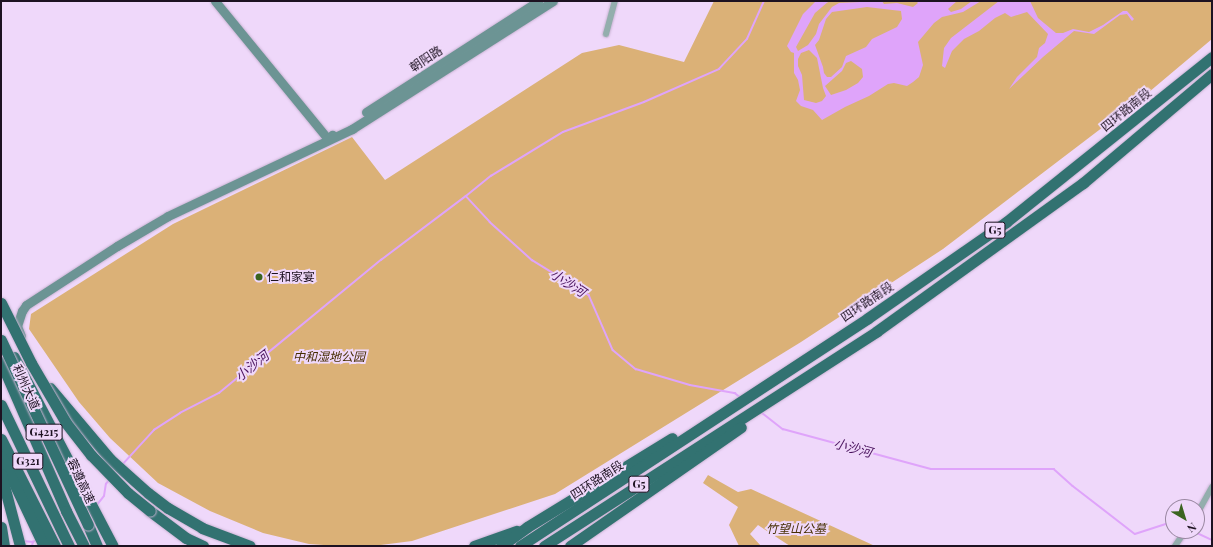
<!DOCTYPE html>
<meta charset="utf-8">
<style>
body{margin:0}
#map{position:relative;width:1213px;height:547px;overflow:hidden;background:#efd8fa;font-family:"Playfair Display","Noto Sans SC",serif}
div>[style]{position:absolute}
.green>*{inset:0;background:#dbb177}
.water>*{inset:0;background:#dfa4fa}
.stream>*{height:1.5px;margin:-0.75px;padding:0 0.75px;transform-origin:0.75px;border-radius:0.75px;background:#dfa4fa}
.roads{filter:drop-shadow(0 0 1px #c9b4d3) drop-shadow(0 0 1px #c9b4d3)}
.street>*{height:6px;margin:-3px;padding:0 3px;transform-origin:3px;border-radius:3px;background:#93aead}
.secondary>*{height:9px;margin:-4.5px;padding:0 4.5px;transform-origin:4.5px;border-radius:4.5px;background:#6c9494}
.highway>*{height:11px;margin:-5.5px;padding:0 5.5px;transform-origin:5.5px;border-radius:5.5px;background:#327271}
.bridges{filter:drop-shadow(0 0 1px #c9b4d3) drop-shadow(0 0 1px #c9b4d3)}
.highway-bridge>*{height:11px;margin:-5.5px;padding:0 5.5px;transform-origin:5.5px;border-radius:5.5px;background:#327271}
.dots>*{width:11px;height:11px;translate:-50% -50%;box-sizing:border-box;border:2px solid #efd8fa;border-radius:50%}
span{translate:-50% -50%;white-space:nowrap;text-align:center;line-height:1.15;-webkit-text-stroke:4px #efd8fa;paint-order:stroke}
.shield-label span{padding:1px 3px;background:#efd8fa;border:1px solid;border-radius:3px;-webkit-text-stroke-width:0}
.shield-label{font-size:11px;color:#1d1221;font-weight:700}
.street-label{font-size:12px;color:#1d1221}
.poi-label{font-size:12px;color:#1d1221}
.left{translate:0 -50%;text-align:left}
.park-label{font-size:12px;color:#462e03;font-style:italic}
.water-label{font-size:13px;color:#4a135e;font-style:italic}
.frame{position:absolute;inset:0;border:2px solid #1d1221;pointer-events:none}
.north{position:absolute;left:1165px;top:499px;width:40px;height:40px;box-sizing:border-box;background:#efd8fa;border:1px solid #9b89a3;border-radius:50%;rotate:142deg;font-size:11px;font-weight:700;line-height:16px;text-align:center;color:#1d1221}
.north::after{content:'';display:block;margin:auto;width:14px;height:18px;background:#3b6420;clip-path:polygon(50% 0,100% 100%,50% 72%,0 100%)}
</style>
<div id="map">
<div class="green">
<i style="clip-path:polygon(714px 1px,1212px 1px,1212px 39px,1149px 92px,943px 249px,801px 342px,555px 494px,412px 541px,373px 546px,338px 546px,309px 544px,263px 533px,210px 511px,158px 483px,110px 438px,79px 402px,29px 329px,31px 314px,173px 224px,352px 137px,385px 180px,582px 53px,619px 45px,684px 62px)"></i>
<i style="clip-path:polygon(708px 475px,738px 492px,751px 489px,875px 546px,790px 546px,758px 525px,750px 534px,761px 546px,739px 546px,729px 525px,738px 507px,703px 483px)"></i>
</div>
<div class="water">
<i style="clip-path:polygon(evenodd,816px 1px,829px 1px,815px 13px,796px 47px,798px 51px,808px 45px,816px 34px,819px 24px,832px 7px,839px 3px,882px 1px,884px 4px,897px 3px,913px 7px,918px 3px,916px 1px,957px 1px,948px 9px,951px 12px,961px 9px,972px 1px,981px 1px,963px 12px,942px 17px,934px 23px,918px 42px,923px 65px,919px 77px,913px 82px,907px 86px,894px 83px,888px 84px,869px 96px,845px 107px,822px 120px,813px 110px,801px 106px,796px 101px,800px 90px,798px 80px,794px 73px,794px 53px,791px 52px,787px 46px,803px 14px,816px 1px,867px 7px,901px 11px,902px 19px,897px 27px,872px 39px,866px 47px,846px 56px,842px 67px,831px 77px,827px 77px,824px 73px,823px 67px,815px 45px,819px 40px,826px 19px,832px 12px,867px 7px,816px 1px,809px 50px,817px 58px,823px 88px,826px 96px,822px 101px,816px 103px,804px 100px,802px 75px,798px 66px,798px 59px,801px 53px,809px 50px,816px 1px,851px 61px,862px 69px,863px 77px,858px 83px,846px 90px,831px 95px,825px 86px,842px 71px,846px 63px,851px 61px)"></i>
<i style="clip-path:polygon(999px 1px,1030px 1px,1038px 18px,1056px 33px,1063px 33px,1073px 29px,1089px 32px,1103px 25px,1123px 11px,1127px 11px,1134px 19px,1132px 21px,1127px 14px,1120px 15px,1094px 34px,1074px 31px,1043px 57px,1009px 89px,1017px 77px,1037px 57px,1039px 48px,1045px 43px,1048px 34px,1027px 12px,1011px 17px,1005px 13px,995px 18px,979px 31px,964px 39px,952px 51px,945px 68px,942px 66px,944px 48px,951px 38px)"></i>
</div>
<div class="stream">
<i style="left:466px;top:196px;width:32px;rotate:-39deg"></i>
<i style="left:491px;top:176px;width:84px;rotate:-31.4deg"></i>
<i style="left:563px;top:132px;width:86px;rotate:-20.3deg"></i>
<i style="left:644px;top:102px;width:82px;rotate:-23.7deg"></i>
<i style="left:719px;top:69px;width:41px;rotate:-47deg"></i>
<i style="left:747px;top:39px;width:42px;rotate:-65.9deg"></i>
<i style="left:761px;top:412px;width:28px;rotate:38deg"></i>
<i style="left:783px;top:429px;width:153px;rotate:15.1deg"></i>
<i style="left:931px;top:469px;width:123px"></i>
<i style="left:1054px;top:469px;width:25px;rotate:42deg"></i>
<i style="left:1073px;top:486px;width:78px;rotate:37.7deg"></i>
<i style="left:1135px;top:534px;width:40px;rotate:-18deg"></i>
<i style="left:123px;top:464px;width:46px;rotate:-47.6deg"></i>
<i style="left:154px;top:430px;width:31px;rotate:-33deg"></i>
<i style="left:180px;top:413px;width:44px;rotate:-27.1deg"></i>
<i style="left:219px;top:393px;width:210px;rotate:-39.4deg"></i>
<i style="left:381px;top:260px;width:106px;rotate:-37deg"></i>
<i style="left:466px;top:196px;width:35px;rotate:47deg"></i>
<i style="left:490px;top:222px;width:57px;rotate:42.1deg"></i>
<i style="left:532px;top:260px;width:67px;rotate:31.6deg"></i>
<i style="left:589px;top:295px;width:60px;rotate:66.4deg"></i>
<i style="left:613px;top:350px;width:30px;rotate:40deg"></i>
<i style="left:636px;top:369px;width:56px;rotate:16.5deg"></i>
<i style="left:690px;top:385px;width:46px;rotate:10.1deg"></i>
<i style="left:735px;top:393px;width:6px;rotate:39deg"></i>
<i style="left:97px;top:505px;width:11px;rotate:-52deg"></i>
<i style="left:104px;top:496px;width:12px;rotate:-81deg"></i>
<i style="left:106px;top:484px;width:6px;rotate:-51deg"></i>
<i style="left:1193px;top:531px;width:21px;rotate:25deg"></i>
<i style="left:23px;top:541px;width:10px;rotate:6deg"></i>
<i style="left:33px;top:542px;width:4px;rotate:-27deg"></i>
<i style="left:32px;top:546px;width:4px;rotate:-76deg"></i>
</div>
<div class="roads">
<div class="street">
<i style="left:606px;top:34px;width:34px;rotate:-75deg"></i>
<i style="left:1197px;top:514px;width:31px;rotate:-61deg"></i>
<i style="left:1175px;top:546px;width:18px;rotate:-56deg"></i>
</div>
<div class="secondary">
<i style="left:215px;top:1px;width:178px;rotate:50.7deg"></i>
<i style="left:328px;top:139px;width:6px;rotate:-45deg"></i>
<i style="left:366px;top:112px;width:205px;rotate:-32.8deg"></i>
<i style="left:21px;top:336px;width:11px;rotate:-112deg"></i>
<i style="left:17px;top:326px;width:16px;rotate:-72deg"></i>
<i style="left:22px;top:311px;width:7px;rotate:-56deg"></i>
<i style="left:26px;top:305px;width:108px;rotate:-33deg"></i>
<i style="left:117px;top:246px;width:59px;rotate:-30.5deg"></i>
<i style="left:168px;top:216px;width:204px;rotate:-25.3deg"></i>
<i style="left:352px;top:129px;width:238px;rotate:-32.5deg"></i>
</div>
<div class="highway">
<i style="left:14px;top:357px;width:213px;rotate:62.4deg"></i>
<i style="left:1px;top:362px;width:163px;rotate:66.4deg"></i>
<i style="left:66px;top:511px;width:39px;rotate:63deg"></i>
<i style="left:50px;top:388px;width:93px;rotate:49.8deg"></i>
<i style="left:110px;top:459px;width:51px;rotate:41.8deg"></i>
<i style="left:148px;top:493px;width:25px;rotate:37deg"></i>
<i style="left:168px;top:508px;width:39px;rotate:30deg"></i>
<i style="left:202px;top:528px;width:51px;rotate:20.6deg"></i>
<i style="left:1px;top:405px;width:157px;rotate:64.3deg"></i>
<i style="left:1px;top:439px;width:120px;rotate:63.2deg"></i>
<i style="left:1px;top:456px;width:100px;rotate:64.5deg"></i>
<i style="left:1px;top:474px;width:74px;rotate:75.2deg"></i>
<i style="left:150px;top:511px;width:45px;rotate:36.9deg"></i>
<i style="left:186px;top:538px;width:19px;rotate:25deg"></i>
<i style="left:88px;top:525px;width:23px;rotate:67deg"></i>
<i style="left:1px;top:527px;width:19px;rotate:81deg"></i>
<i style="left:474px;top:546px;width:45px;rotate:-19.7deg"></i>
<i style="left:501px;top:546px;width:32px;rotate:-36deg"></i>
<i style="left:527px;top:527px;width:170px;rotate:-31.5deg"></i>
<i style="left:520px;top:546px;width:416px;rotate:-33.2deg"></i>
<i style="left:868px;top:318px;width:168px;rotate:-34.8deg"></i>
<i style="left:1006px;top:222px;width:264px;rotate:-38.7deg"></i>
<i style="left:544px;top:546px;width:396px;rotate:-32.8deg"></i>
<i style="left:877px;top:331px;width:254px;rotate:-35.7deg"></i>
<i style="left:1083px;top:183px;width:169px;rotate:-40.2deg"></i>
<i style="left:570px;top:546px;width:208px;rotate:-34.8deg"></i>
</div>
</div>
<div class="bridges">
<div class="highway-bridge">
<i style="left:1px;top:303px;width:67px;rotate:63.4deg"></i>
<i style="left:31px;top:363px;width:69px;rotate:59.7deg"></i>
<i style="left:66px;top:423px;width:41px;rotate:52deg"></i>
<i style="left:91px;top:455px;width:53px;rotate:45.8deg"></i>
<i style="left:128px;top:493px;width:28px;rotate:39deg"></i>
<i style="left:1px;top:340px;width:204px;rotate:64.8deg"></i>
</div>
</div>
<div class="dots">
<i style="left:259px;top:277px;background:#3b6420"></i>
</div>
<div class="shield-label">
<span style="left:995px;top:230px">G5</span>
<span style="left:44px;top:432px">G4215</span>
<span style="left:28px;top:461px">G321</span>
<span style="left:639px;top:484px">G5</span>
</div>
<div class="street-label">
<span style="left:426px;top:59px;rotate:-33deg">朝阳路</span>
<span style="left:1126px;top:110px;rotate:-39deg">四环路南段</span>
<span style="left:867px;top:302px;rotate:-34deg">四环路南段</span>
<span style="left:26px;top:387px;rotate:66deg">利州大道</span>
<span style="left:597px;top:480px;rotate:-33deg">四环路南段</span>
<span style="left:81px;top:481px;rotate:65deg">蓉遵高速</span>
</div>
<div class="poi-label">
<span class="left" style="left:267px;top:277px">仁和家宴</span>
</div>
<div class="park-label">
<span style="left:329px;top:357px">中和湿地公园</span>
<span style="left:796px;top:529px">竹望山公墓</span>
</div>
<div class="water-label">
<span style="left:568px;top:283px;rotate:33deg">小沙河</span>
<span style="left:252px;top:366px;rotate:-39deg">小沙河</span>
<span style="left:853px;top:448px;rotate:15deg">小沙河</span>
</div>
<div class="frame"></div>
<div class="north">N</div>
</div>
